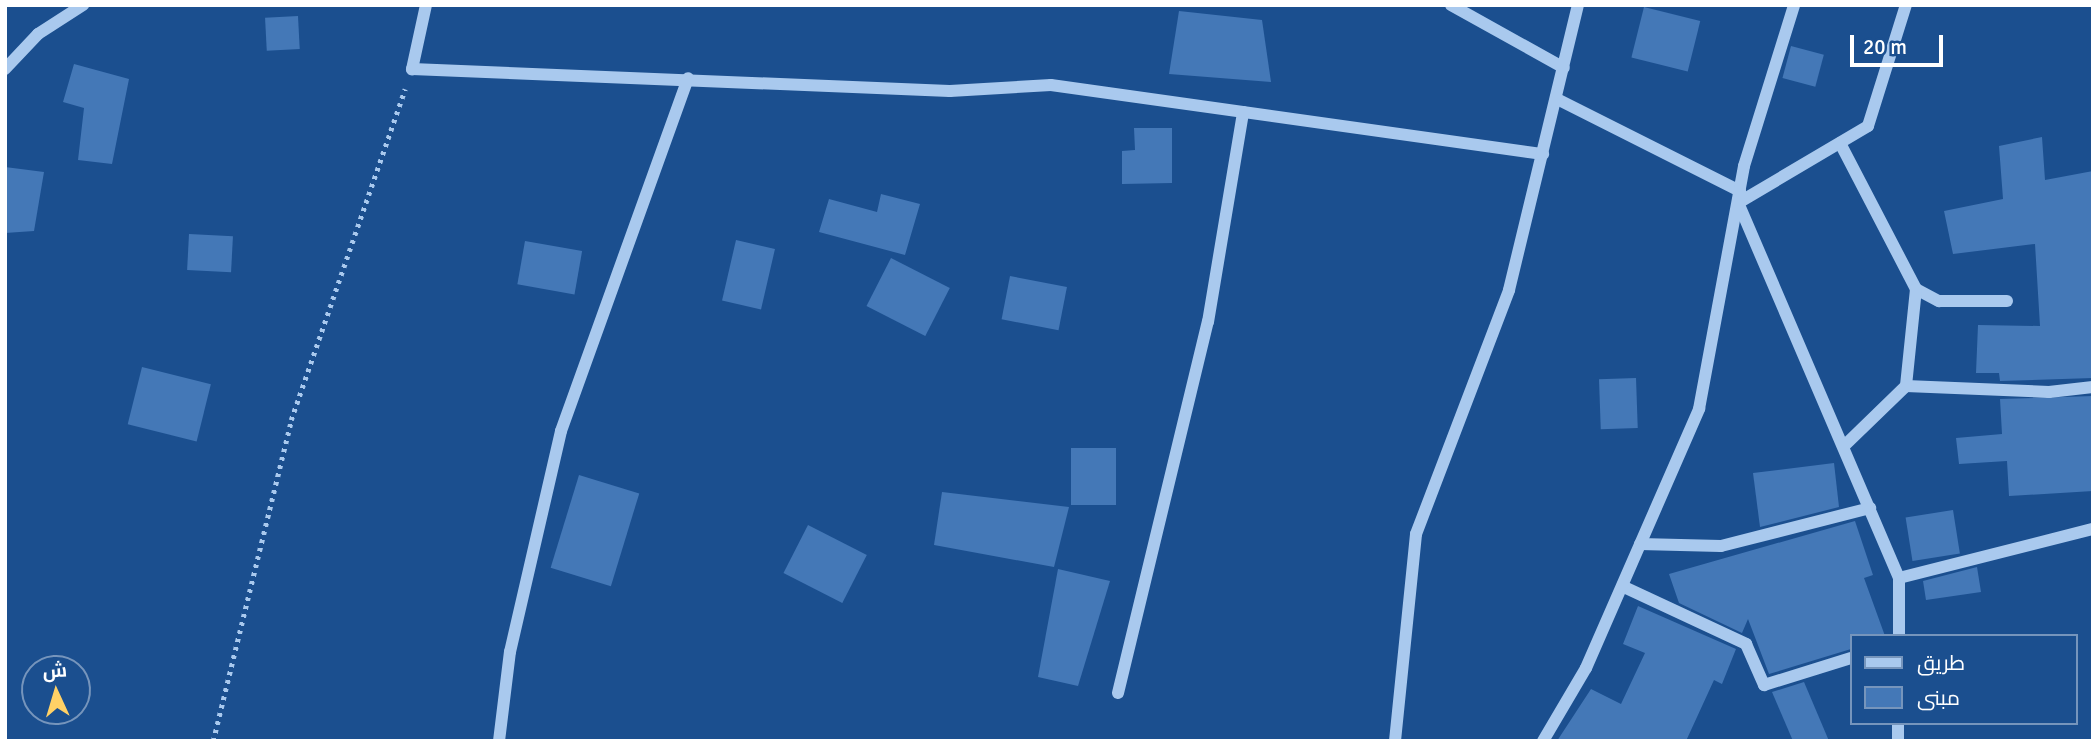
<!DOCTYPE html>
<meta charset="utf-8">
<style>
body{margin:0}
#map{position:relative;width:2098px;height:746px;overflow:hidden;background:#1b4f8f;font-family:Signika,Cairo,sans-serif}
div>[style]{position:absolute}
.building>*{inset:0;background:#4478b7;transform-origin:0 0}
.path>*{height:4.5px;margin-top:-2.25px;transform-origin:0;background:repeating-linear-gradient(90deg,#a9c9ee 0 3.5px,transparent 0 8.5px)}
.minor>*{height:12px;margin:-6px;padding:0 6px;transform-origin:6px;border-radius:6px;background:#a9c9ee}
span{translate:-50% -50%;white-space:nowrap;text-align:center;line-height:1.15;-webkit-text-stroke:7px #1b4f8f;paint-order:stroke}
.frame{position:absolute;inset:0;border:7px solid #fff;pointer-events:none}
.legend{position:absolute;left:1850px;top:634px;width:228px;height:91px;box-sizing:border-box;background:#1b4f8f;border:2px solid #7695bc;margin:0;padding:9px 12px;list-style:none;font-size:21px;color:#fff}
.legend li{display:flex;align-items:center;gap:14px;height:35px}
.legend b{width:35px;border:2px solid #7695bc}
.north{position:absolute;left:21px;top:655px;width:70px;height:70px;box-sizing:border-box;background:#1b4f8f;border:2px solid #7695bc;border-radius:50%;rotate:356deg;font-size:19px;font-weight:700;line-height:28px;text-align:center;color:#fff}
.north::after{content:'';display:block;margin:auto;width:24px;height:32px;background:#ffd166;clip-path:polygon(50% 0,100% 100%,50% 72%,0 100%)}
.scale{position:absolute;left:1850px;top:35px;width:93px;height:32px;box-sizing:border-box;border:4px solid #fff;border-top:0;padding-left:9px;font-size:21px;line-height:24px;white-space:nowrap;color:#fff;-webkit-text-stroke:5px #1b4f8f;paint-order:stroke}
</style>
<div id="map">
<div class="building">
<i style="left:1644px;top:7px;width:58px;height:52px;rotate:14deg"></i>
<i style="clip-path:polygon(1179px 11px,1262px 20px,1271px 82px,1169px 74px)"></i>
<i style="left:298px;top:16px;width:33px;height:33px;rotate:87deg"></i>
<i style="left:1791px;top:46px;width:34px;height:33px;rotate:15deg"></i>
<i style="clip-path:polygon(74px 64px,129px 79px,112px 164px,78px 160px,84px 108px,63px 102px)"></i>
<i style="clip-path:polygon(1134px 128px,1172px 128px,1172px 183px,1122px 184px,1122px 151px,1135px 150px)"></i>
<i style="clip-path:polygon(2042px 137px,2045px 180px,2093px 171px,2093px 378px,2000px 381px,1999px 373px,1976px 373px,1978px 325px,2040px 326px,2035px 244px,1953px 254px,1944px 211px,2003px 199px,1999px 146px)"></i>
<i style="clip-path:polygon(5px 167px,44px 172px,34px 231px,5px 233px)"></i>
<i style="clip-path:polygon(881px 194px,920px 204px,905px 255px,819px 232px,829px 199px,877px 212px)"></i>
<i style="left:189px;top:234px;width:44px;height:36px;rotate:3deg"></i>
<i style="left:736px;top:240px;width:40px;height:62px;rotate:13deg"></i>
<i style="left:525px;top:241px;width:58px;height:44px;rotate:10deg"></i>
<i style="left:891px;top:258px;width:66px;height:54px;rotate:27deg"></i>
<i style="left:1010px;top:276px;width:58px;height:44px;rotate:11deg"></i>
<i style="left:142px;top:367px;width:71px;height:59px;rotate:14deg"></i>
<i style="left:1636px;top:378px;width:50px;height:37px;rotate:88deg"></i>
<i style="clip-path:polygon(2093px 396px,2093px 491px,2009px 496px,2007px 461px,1959px 464px,1956px 438px,2002px 434px,2000px 399px)"></i>
<i style="left:1071px;top:448px;width:45px;height:57px"></i>
<i style="clip-path:polygon(1834px 463px,1839px 507px,1760px 527px,1753px 473px)"></i>
<i style="left:579px;top:475px;width:63px;height:97px;rotate:17deg"></i>
<i style="clip-path:polygon(942px 492px,1069px 507px,1054px 567px,934px 545px)"></i>
<i style="left:1953px;top:510px;width:44px;height:48px;rotate:81deg"></i>
<i style="clip-path:polygon(1855px 521px,1873px 575px,1864px 578px,1885px 636px,1851px 636px,1851px 649px,1769px 674px,1748px 619px,1742px 633px,1679px 603px,1669px 574px)"></i>
<i style="left:808px;top:525px;width:66px;height:54px;rotate:27deg"></i>
<i style="clip-path:polygon(1977px 567px,1981px 592px,1926px 600px,1923px 581px)"></i>
<i style="clip-path:polygon(1058px 569px,1110px 581px,1078px 686px,1038px 677px)"></i>
<i style="clip-path:polygon(1638px 606px,1736px 649px,1722px 684px,1714px 680px,1686px 741px,1557px 741px,1591px 689px,1621px 704px,1645px 653px,1623px 644px)"></i>
<i style="clip-path:polygon(1804px 682px,1829px 741px,1793px 741px,1772px 692px)"></i>
</div>
<div class="path">
<i style="left:213px;top:741px;width:330px;rotate:-76.3deg"></i>
<i style="left:291px;top:420px;width:350px;rotate:-71deg"></i>
</div>
<div class="minor">
<i style="left:426px;top:5px;width:66px;rotate:102.3deg"></i>
<i style="left:412px;top:69px;width:538px;rotate:2.34deg"></i>
<i style="left:950px;top:91px;width:101px;rotate:-3.4deg"></i>
<i style="left:1051px;top:85px;width:497px;rotate:8deg"></i>
<i style="left:1451px;top:5px;width:129px;rotate:29.1deg"></i>
<i style="left:5px;top:69px;width:48px;rotate:-46.7deg"></i>
<i style="left:38px;top:34px;width:54px;rotate:-32.8deg"></i>
<i style="left:1557px;top:99px;width:205px;rotate:26.7deg"></i>
<i style="left:1840px;top:143px;width:165px;rotate:62.5deg"></i>
<i style="left:1916px;top:289px;width:26px;rotate:28deg"></i>
<i style="left:1939px;top:301px;width:68px"></i>
<i style="left:1916px;top:289px;width:98px;rotate:95.9deg"></i>
<i style="left:1906px;top:386px;width:143px;rotate:2.4deg"></i>
<i style="left:2049px;top:392px;width:44px;rotate:-6.5deg"></i>
<i style="left:1844px;top:446px;width:86px;rotate:-44.1deg"></i>
<i style="left:1640px;top:544px;width:81px;rotate:1.4deg"></i>
<i style="left:1721px;top:546px;width:154px;rotate:-14.3deg"></i>
<i style="left:1899px;top:578px;width:200px;rotate:-14.2deg"></i>
<i style="left:1624px;top:587px;width:135px;rotate:25deg"></i>
<i style="left:1746px;top:644px;width:45px;rotate:66.3deg"></i>
<i style="left:1764px;top:685px;width:91px;rotate:-17.2deg"></i>
<i style="left:1899px;top:636px;width:58px;rotate:-90deg"></i>
<i style="left:1899px;top:578px;width:408px;rotate:-113.2deg"></i>
<i style="left:1738px;top:203px;width:151px;rotate:-30.6deg"></i>
<i style="left:1868px;top:126px;width:127px;rotate:-72.6deg"></i>
<i style="left:1118px;top:693px;width:382px;rotate:-76.4deg"></i>
<i style="left:1208px;top:322px;width:213px;rotate:-80.5deg"></i>
<i style="left:499px;top:741px;width:90px;rotate:-83deg"></i>
<i style="left:510px;top:652px;width:227px;rotate:-77deg"></i>
<i style="left:561px;top:431px;width:375px;rotate:-70.2deg"></i>
<i style="left:1395px;top:741px;width:208px;rotate:-84.2deg"></i>
<i style="left:1416px;top:534px;width:261px;rotate:-69.1deg"></i>
<i style="left:1509px;top:290px;width:293px;rotate:-76.4deg"></i>
<i style="left:1543px;top:741px;width:85px;rotate:-59.5deg"></i>
<i style="left:1586px;top:668px;width:283px;rotate:-66.4deg"></i>
<i style="left:1699px;top:409px;width:247px;rotate:-79.5deg"></i>
<i style="left:1744px;top:166px;width:169px;rotate:-72.7deg"></i>
<i style="left:1898px;top:741px;width:18px;rotate:-90deg"></i>
</div>
<div class="frame"></div>
<ul class="legend">
<li><b style="height:9px;background:#a9c9ee"></b>طريق</li>
<li><b style="height:19px;background:#4478b7"></b>مبنى</li>
</ul>
<div class="north">ش</div>
<div class="scale">20 m</div>
</div>
